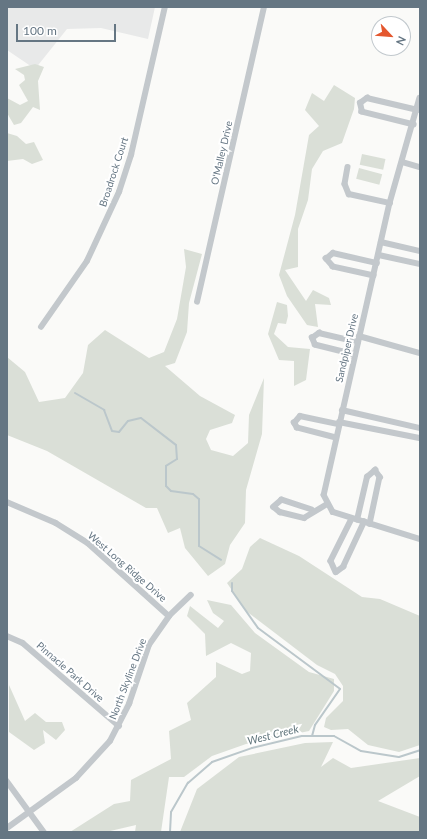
<!DOCTYPE html>
<style>
body{margin:0}
#map{position:relative;width:427px;height:839px;overflow:hidden;background:#fafaf8;font-family:Lato,sans-serif}
div>[style]{position:absolute}
.built>*{inset:0;background:#e8e9e9}
.green>*{inset:0;background:#dadfd7;transform-origin:0 0}
.stream>*{height:2px;margin:-1px;padding:0 1px;transform-origin:1px;border-radius:1px;background:#bbc7cb}
.minor>*{height:5.5px;margin:-2.75px;padding:0 2.75px;transform-origin:2.75px;border-radius:2.75px;background:#c3c8cc}
span{translate:-50% -50%;white-space:nowrap;text-align:center;line-height:1.15;-webkit-text-stroke:4px #fff;paint-order:stroke}
.street-label{font-size:10px;color:#657683}
.water-label{font-size:11px;color:#60757c;font-style:italic}
.frame{position:absolute;inset:0;border:8px solid #657683;pointer-events:none}
.north{position:absolute;left:371px;top:16px;width:40px;height:40px;box-sizing:border-box;background:#fff;border:1px solid #c1c8cd;border-radius:50%;rotate:116deg;font-size:11px;font-weight:700;line-height:16px;text-align:center;color:#657683}
.north::after{content:'';display:block;margin:auto;width:14px;height:18px;background:#e4572e;clip-path:polygon(50% 0,100% 100%,50% 72%,0 100%)}
.scale{position:absolute;left:16px;top:24px;width:100px;height:18px;box-sizing:border-box;border:2px solid #657683;border-top:0;padding-left:5px;font-size:12px;line-height:14px;white-space:nowrap;color:#657683;-webkit-text-stroke:3px #fff;paint-order:stroke}
</style>
<div id="map">
<div class="built">
<i style="clip-path:polygon(7px 7px,155px 7px,148px 39px,101px 28px,67px 29px,35px 69px,7px 50px)"></i>
</div>
<div class="green">
<i style="clip-path:polygon(35px 64px,44px 67px,38px 81px,40px 110px,33px 107px,21px 123px,14px 125px,7px 113px,7px 98px,20px 105px,28px 101px,19px 85px,25px 80px,24px 75px,15px 69px)"></i>
<i style="clip-path:polygon(334px 85px,355px 98px,354px 109px,342px 143px,323px 151px,312px 169px,308px 200px,298px 229px,298px 267px,285px 270px,306px 301px,313px 290px,329px 298px,331px 305px,315px 304px,318px 327px,307px 325px,287px 296px,279px 275px,295px 215px,309px 135px,319px 126px,305px 110px,312px 93px,324px 101px)"></i>
<i style="clip-path:polygon(7px 133px,17px 136px,26px 144px,34px 142px,43px 160px,32px 164px,23px 159px,7px 161px)"></i>
<i style="left:362px;top:154px;width:24px;height:11px;rotate:12deg"></i>
<i style="left:359px;top:168px;width:24px;height:11px;rotate:15deg"></i>
<i style="clip-path:polygon(184px 249px,202px 254px,189px 303px,187px 332px,175px 363px,165px 366px,200px 396px,235px 415px,232px 423px,210px 430px,206px 439px,211px 450px,233px 456px,248px 443px,249px 415px,264px 378px,262px 434px,246px 490px,245px 523px,230px 545px,225px 564px,208px 576px,185px 548px,180px 528px,168px 533px,157px 508px,146px 508px,47px 451px,7px 435px,7px 357px,25px 372px,39px 402px,65px 398px,83px 373px,88px 345px,105px 330px,149px 358px,164px 352px,177px 319px,186px 267px)"></i>
<i style="clip-path:polygon(277px 302px,287px 305px,288px 316px,286px 324px,278px 323px,274px 334px,288px 347px,310px 349px,306px 380px,294px 386px,294px 361px,279px 360px,268px 334px)"></i>
<i style="clip-path:polygon(260px 538px,299px 556px,362px 597px,380px 599px,420px 616px,420px 745px,399px 752px,368px 745px,348px 729px,331px 730px,324px 727px,326px 718px,343px 701px,343px 686px,335px 674px,317px 665px,246px 611px,227px 583px,242px 569px,250px 547px)"></i>
<i style="clip-path:polygon(207px 600px,231px 605px,255px 633px,309px 672px,334px 679px,334px 691px,309px 731px,246px 744px,212px 756px,184px 777px,169px 777px,161px 832px,135px 832px,136px 825px,106px 832px,70px 832px,114px 804px,130px 801px,131px 780px,171px 759px,169px 731px,191px 720px,187px 703px,216px 677px,216px 662px,242px 674px,250px 671px,251px 653px,231px 643px,206px 656px,205px 634px,187px 616px,190px 606px,218px 628px,224px 621px,213px 613px)"></i>
<i style="clip-path:polygon(9px 685px,25px 721px,35px 713px,46px 722px,62px 722px,65px 730px,56px 740px,43px 730px,45px 743px,34px 750px,9px 732px)"></i>
<i style="clip-path:polygon(333px 742px,321px 767px,333px 758px,351px 768px,420px 758px,420px 776px,378px 801px,420px 817px,420px 832px,180px 832px,197px 789px,239px 757px,305px 743px)"></i>
</div>
<div class="stream">
<i style="left:75px;top:393px;width:34px;rotate:30deg"></i>
<i style="left:104px;top:410px;width:22px;rotate:69deg"></i>
<i style="left:112px;top:431px;width:7px;rotate:8deg"></i>
<i style="left:119px;top:432px;width:14px;rotate:-51deg"></i>
<i style="left:128px;top:421px;width:13px;rotate:-13deg"></i>
<i style="left:141px;top:418px;width:44px;rotate:37.6deg"></i>
<i style="left:176px;top:445px;width:14px;rotate:86deg"></i>
<i style="left:177px;top:459px;width:13px;rotate:148deg"></i>
<i style="left:166px;top:466px;width:20px;rotate:90deg"></i>
<i style="left:166px;top:486px;width:7px;rotate:45deg"></i>
<i style="left:171px;top:491px;width:22px;rotate:8deg"></i>
<i style="left:193px;top:494px;width:8px;rotate:40deg"></i>
<i style="left:199px;top:499px;width:47px;rotate:90deg"></i>
<i style="left:199px;top:546px;width:26px;rotate:32deg"></i>
<i style="left:232px;top:583px;width:8px;rotate:90deg"></i>
<i style="left:232px;top:591px;width:45px;rotate:54.9deg"></i>
<i style="left:258px;top:628px;width:102px;rotate:36.6deg"></i>
<i style="left:340px;top:689px;width:44px;rotate:124.8deg"></i>
<i style="left:315px;top:725px;width:11px;rotate:105deg"></i>
<i style="left:170px;top:832px;width:20px;rotate:-87deg"></i>
<i style="left:171px;top:812px;width:34px;rotate:-60deg"></i>
<i style="left:188px;top:783px;width:32px;rotate:-41deg"></i>
<i style="left:212px;top:762px;width:42px;rotate:-19.3deg"></i>
<i style="left:252px;top:748px;width:51px;rotate:-13.5deg"></i>
<i style="left:302px;top:736px;width:32px"></i>
<i style="left:334px;top:736px;width:31px;rotate:29deg"></i>
<i style="left:361px;top:751px;width:38px;rotate:9deg"></i>
<i style="left:399px;top:757px;width:22px;rotate:-18deg"></i>
</div>
<div class="minor">
<i style="left:420px;top:98px;width:109px;rotate:105.9deg"></i>
<i style="left:390px;top:203px;width:299px;rotate:102.7deg"></i>
<i style="left:324px;top:495px;width:19px;rotate:62deg"></i>
<i style="left:333px;top:512px;width:91px;rotate:17.2deg"></i>
<i style="left:414px;top:125px;width:54px;rotate:-166deg"></i>
<i style="left:362px;top:112px;width:9px;rotate:-103deg"></i>
<i style="left:360px;top:103px;width:9px;rotate:-36deg"></i>
<i style="left:367px;top:98px;width:52px;rotate:13.2deg"></i>
<i style="left:402px;top:162px;width:19px;rotate:16deg"></i>
<i style="left:348px;top:167px;width:17px;rotate:100deg"></i>
<i style="left:345px;top:184px;width:11px;rotate:68deg"></i>
<i style="left:349px;top:194px;width:42px;rotate:12.4deg"></i>
<i style="left:381px;top:242px;width:40px;rotate:13deg"></i>
<i style="left:379px;top:255px;width:42px;rotate:12.4deg"></i>
<i style="left:374px;top:276px;width:42px;rotate:-167.6deg"></i>
<i style="left:333px;top:267px;width:11px;rotate:-131deg"></i>
<i style="left:326px;top:259px;width:9px;rotate:-41deg"></i>
<i style="left:333px;top:253px;width:45px;rotate:12.8deg"></i>
<i style="left:197px;top:302px;width:303px;rotate:-77.2deg"></i>
<i style="left:41px;top:327px;width:80px;rotate:-55.1deg"></i>
<i style="left:87px;top:261px;width:76px;rotate:-65.1deg"></i>
<i style="left:119px;top:192px;width:39px;rotate:-72deg"></i>
<i style="left:131px;top:155px;width:152px;rotate:-77.1deg"></i>
<i style="left:359px;top:336px;width:63px;rotate:15.6deg"></i>
<i style="left:355px;top:355px;width:41px;rotate:-166deg"></i>
<i style="left:315px;top:345px;width:8px;rotate:-113deg"></i>
<i style="left:312px;top:338px;width:9px;rotate:-36deg"></i>
<i style="left:319px;top:333px;width:40px;rotate:13deg"></i>
<i style="left:342px;top:410px;width:80px;rotate:13deg"></i>
<i style="left:339px;top:422px;width:83px;rotate:11.2deg"></i>
<i style="left:336px;top:438px;width:40px;rotate:-165.6deg"></i>
<i style="left:297px;top:428px;width:6px;rotate:-121deg"></i>
<i style="left:294px;top:423px;width:9px;rotate:-49deg"></i>
<i style="left:300px;top:416px;width:40px;rotate:12deg"></i>
<i style="left:7px;top:502px;width:53px;rotate:23.2deg"></i>
<i style="left:56px;top:523px;width:38px;rotate:32deg"></i>
<i style="left:88px;top:543px;width:109px;rotate:42deg"></i>
<i style="left:312px;top:510px;width:32px;rotate:-162deg"></i>
<i style="left:282px;top:500px;width:11px;rotate:139deg"></i>
<i style="left:274px;top:507px;width:8px;rotate:40deg"></i>
<i style="left:280px;top:512px;width:25px;rotate:14deg"></i>
<i style="left:304px;top:518px;width:27px;rotate:-31deg"></i>
<i style="left:352px;top:519px;width:47px;rotate:116.6deg"></i>
<i style="left:331px;top:561px;width:12px;rotate:66deg"></i>
<i style="left:336px;top:572px;width:9px;rotate:-36deg"></i>
<i style="left:343px;top:567px;width:50px;rotate:-65deg"></i>
<i style="left:357px;top:520px;width:44px;rotate:-76.9deg"></i>
<i style="left:367px;top:477px;width:11px;rotate:-41deg"></i>
<i style="left:375px;top:470px;width:9px;rotate:54deg"></i>
<i style="left:380px;top:477px;width:48px;rotate:102deg"></i>
<i style="left:7px;top:636px;width:17px;rotate:24deg"></i>
<i style="left:23px;top:643px;width:127px;rotate:40.8deg"></i>
<i style="left:7px;top:781px;width:63px;rotate:54deg"></i>
<i style="left:7px;top:828px;width:85px;rotate:-35.9deg"></i>
<i style="left:76px;top:778px;width:50px;rotate:-47.4deg"></i>
<i style="left:110px;top:741px;width:42px;rotate:-62.8deg"></i>
<i style="left:129px;top:704px;width:62px;rotate:-71.3deg"></i>
<i style="left:149px;top:645px;width:35px;rotate:-55deg"></i>
<i style="left:169px;top:616px;width:30px;rotate:-44deg"></i>
</div>
<div class="street-label">
<span style="left:222px;top:153px;rotate:-77deg">O'Malley Drive</span>
<span style="left:114px;top:172px;rotate:-72deg">Broadrock Court</span>
<span style="left:347px;top:348px;rotate:-77deg">Sandpiper Drive</span>
<span style="left:127px;top:567px;rotate:41deg">West Long Ridge Drive</span>
<span style="left:70px;top:672px;rotate:41deg">Pinnacle Park Drive</span>
<span style="left:128px;top:679px;rotate:-69deg">North Skyline Drive</span>
</div>
<div class="water-label">
<span style="left:273px;top:735px;rotate:-14deg">West Creek</span>
</div>
<div class="frame"></div>
<div class="north">N</div>
<div class="scale">100 m</div>
</div>
